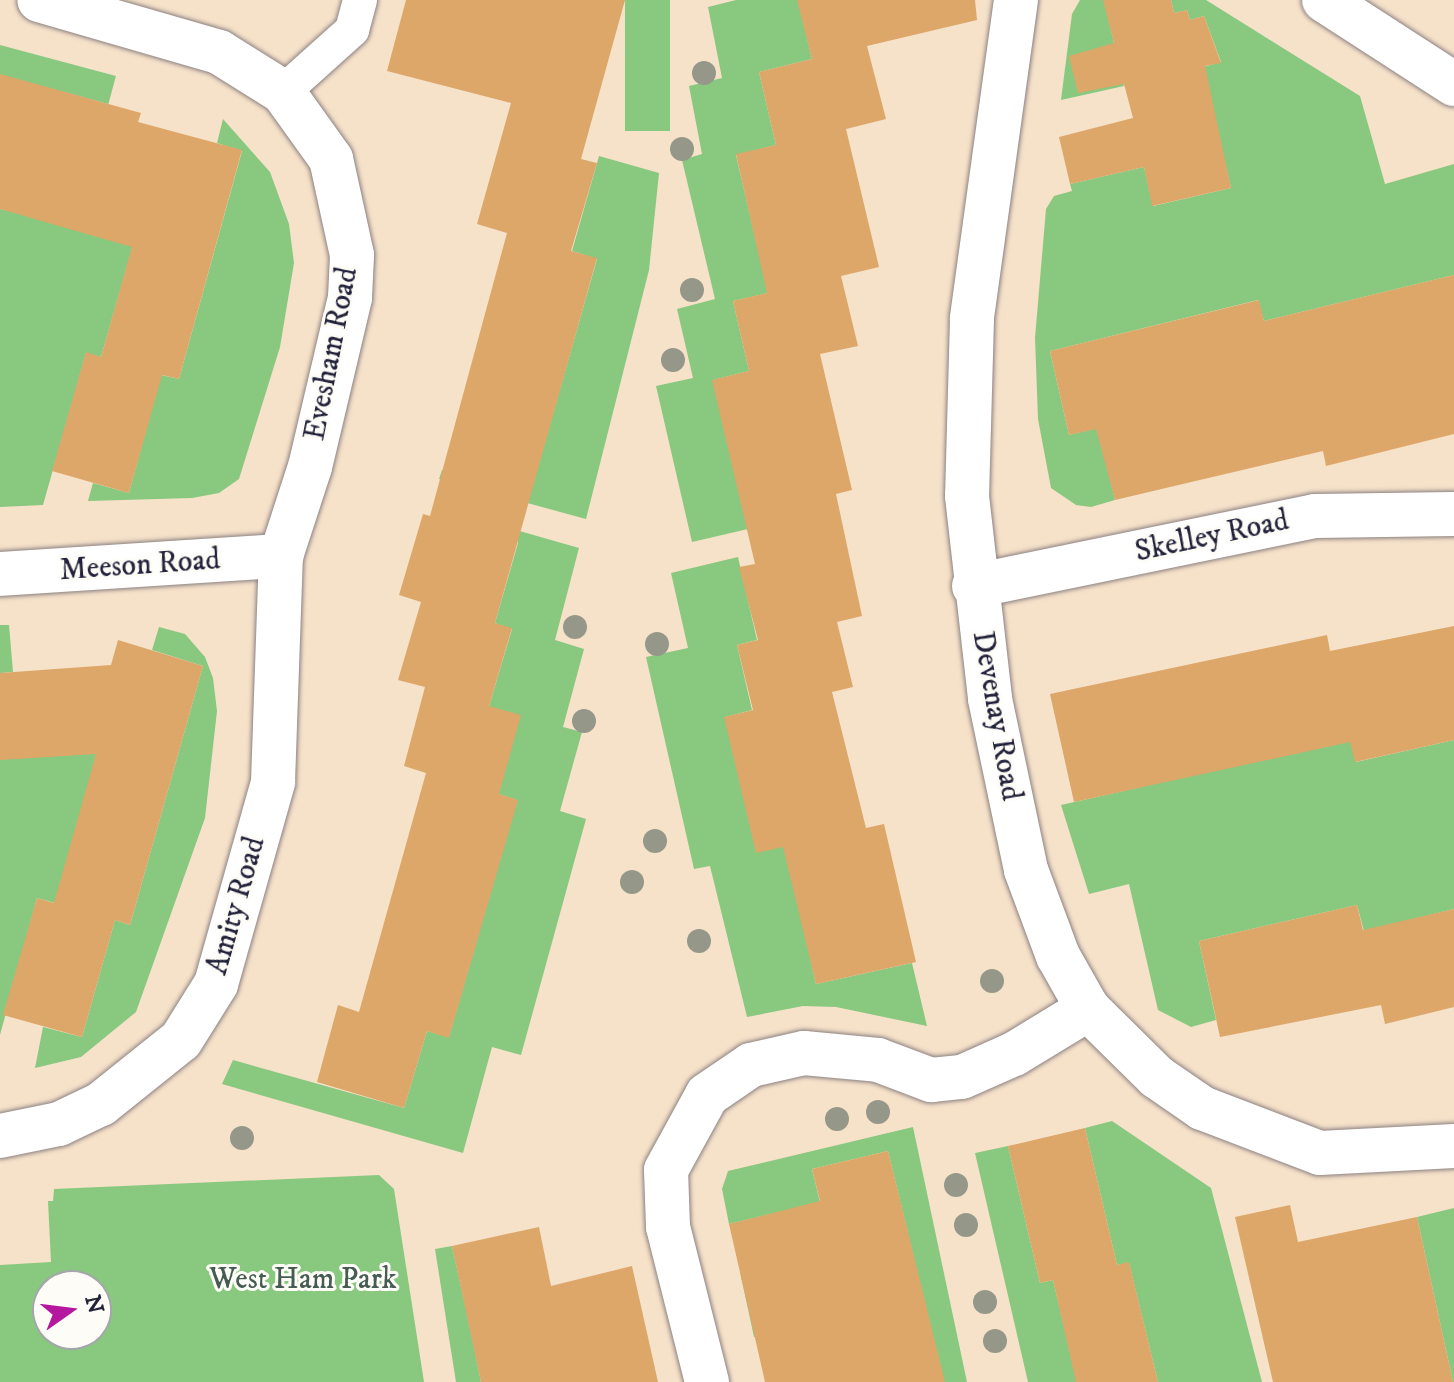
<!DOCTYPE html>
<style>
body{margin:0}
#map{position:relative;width:1454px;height:1382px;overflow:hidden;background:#f6e1c9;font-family:"IM FELL DW Pica",serif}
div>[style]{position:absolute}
.green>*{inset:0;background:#89c87f;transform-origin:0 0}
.building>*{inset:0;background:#dca769}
.roads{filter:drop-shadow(0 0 2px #8c8282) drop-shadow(0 0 2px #8c8282)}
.service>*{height:34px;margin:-17px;padding:0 17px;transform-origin:17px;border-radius:17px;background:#fff}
.minor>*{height:44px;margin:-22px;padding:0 22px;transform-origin:22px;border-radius:22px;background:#fff}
.trees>*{width:24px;height:24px;margin:-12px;border-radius:50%;background:#959888}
span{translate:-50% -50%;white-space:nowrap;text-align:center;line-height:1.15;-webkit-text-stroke:6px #fdfcf7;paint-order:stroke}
.street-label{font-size:30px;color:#22223b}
.park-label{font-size:30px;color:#465c53}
.north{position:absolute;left:32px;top:1270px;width:80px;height:80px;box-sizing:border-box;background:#fdfcf7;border:2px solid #a5a5ac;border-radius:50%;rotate:76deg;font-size:22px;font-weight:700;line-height:32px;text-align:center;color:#22223b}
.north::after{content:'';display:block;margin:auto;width:28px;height:36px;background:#b5179e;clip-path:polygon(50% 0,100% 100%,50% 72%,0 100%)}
</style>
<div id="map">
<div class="green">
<i style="left:625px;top:0;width:45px;height:131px"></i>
<i style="clip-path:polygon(736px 0,798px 0,812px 59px,759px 72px,776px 145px,736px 155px,768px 293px,733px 301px,749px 371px,713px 380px,748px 529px,692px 542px,656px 386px,693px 378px,677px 309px,715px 299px,682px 160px,702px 154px,689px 86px,722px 78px,708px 7px)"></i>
<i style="clip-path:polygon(1080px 0,1104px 0,1124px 86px,1061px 100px,1072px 14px)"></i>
<i style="clip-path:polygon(1171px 0,1206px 0,1360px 96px,1385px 184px,1454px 164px,1454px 275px,1264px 321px,1258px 300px,1050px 351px,1069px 435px,1098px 428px,1115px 500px,1091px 507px,1076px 505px,1051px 488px,1038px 419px,1035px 338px,1046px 209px,1054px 196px,1072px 191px,1070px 184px,1144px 167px,1153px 206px,1231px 188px,1203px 67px,1221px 62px,1204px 16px,1190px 20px,1187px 10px,1174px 13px)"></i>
<i style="left:0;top:45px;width:120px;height:29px;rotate:15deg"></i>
<i style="clip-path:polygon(223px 119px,270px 172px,289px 224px,294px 263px,280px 347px,239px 479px,219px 493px,192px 498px,88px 501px,93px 483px,129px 493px,161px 375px,179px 379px,242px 151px,217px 143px)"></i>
<i style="clip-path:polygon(599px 156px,659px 173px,649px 270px,586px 519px,439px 479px,442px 470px,530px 495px,597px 259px,572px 251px)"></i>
<i style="clip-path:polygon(0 209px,135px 238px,101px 357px,86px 353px,43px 505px,0 507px)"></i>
<i style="clip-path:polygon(516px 530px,579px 548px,555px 640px,584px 649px,563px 727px,582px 732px,560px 811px,586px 819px,521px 1055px,492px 1047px,463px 1153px,222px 1084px,233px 1060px,404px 1108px,427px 1031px,449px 1037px,517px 800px,499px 794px,489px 706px,512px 629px,495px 623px,518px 543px)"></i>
<i style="clip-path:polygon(738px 557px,757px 640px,737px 645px,752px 710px,725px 717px,785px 846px,816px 984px,912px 963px,927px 1026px,836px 1007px,803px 1006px,747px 1017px,710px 866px,694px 869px,646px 657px,688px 648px,671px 573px)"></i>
<i style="clip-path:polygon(0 625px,9px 625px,13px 672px,0 673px)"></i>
<i style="clip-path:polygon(159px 627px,185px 634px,205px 657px,213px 678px,217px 711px,205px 818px,136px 1012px,81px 1057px,35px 1068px,43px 1027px,82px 1037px,115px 920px,130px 925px,203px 666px,152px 650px)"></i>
<i style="clip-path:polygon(104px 728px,55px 903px,37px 898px,0 1035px,0 760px)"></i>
<i style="clip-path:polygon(1350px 740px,1356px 762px,1454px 740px,1454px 909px,1364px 931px,1357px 905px,1199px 941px,1216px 1020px,1191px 1027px,1158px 1010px,1129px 884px,1089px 894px,1061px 805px)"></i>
<i style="clip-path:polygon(1112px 1121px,1211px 1188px,1262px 1382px,1158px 1382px,1129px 1263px,1117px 1265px,1085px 1128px)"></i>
<i style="clip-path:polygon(913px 1127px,967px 1382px,944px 1382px,888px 1151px,812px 1169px,826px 1227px,807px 1324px,754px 1337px,740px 1272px,783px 1211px,729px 1224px,722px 1189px,728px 1171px)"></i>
<i style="clip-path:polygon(1008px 1146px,1040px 1283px,1053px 1280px,1077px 1382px,1028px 1382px,975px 1153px)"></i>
<i style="clip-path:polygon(evenodd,379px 1175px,394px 1189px,424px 1382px,0 1382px,0 1265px,51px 1262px,48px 1201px,53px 1201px,54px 1189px,379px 1175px,96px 1286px,96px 1334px,48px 1334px,48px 1286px,96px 1286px)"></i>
<i style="clip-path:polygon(1454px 1208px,1454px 1382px,1453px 1382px,1417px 1217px)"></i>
<i style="clip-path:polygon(452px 1246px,470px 1328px,481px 1382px,456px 1382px,435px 1249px)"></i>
</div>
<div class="building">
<i style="clip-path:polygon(406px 0,625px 0,581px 159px,597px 163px,571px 251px,597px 258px,495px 623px,512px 628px,489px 706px,521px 715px,499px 794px,518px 800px,449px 1038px,427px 1031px,404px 1108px,317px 1082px,338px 1005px,359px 1012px,426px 773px,404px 766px,425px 687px,398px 680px,421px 602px,399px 595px,423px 514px,430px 516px,507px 233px,477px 224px,511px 103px,387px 71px)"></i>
<i style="clip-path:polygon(797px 0,975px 0,977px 20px,867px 46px,886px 119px,846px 129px,879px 267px,841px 276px,858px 346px,820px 354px,852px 490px,836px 494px,862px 616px,837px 622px,853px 687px,832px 692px,866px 828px,884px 824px,916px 962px,816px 984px,783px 847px,756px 853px,724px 717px,753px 710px,737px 645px,758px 640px,739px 567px,755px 564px,712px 380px,749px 371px,733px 301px,767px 293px,736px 154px,776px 145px,759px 72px,812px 59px)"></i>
<i style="clip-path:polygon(1103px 0,1171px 0,1174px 13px,1187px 10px,1190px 20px,1204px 16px,1221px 63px,1205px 66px,1231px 188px,1152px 206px,1144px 167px,1070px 184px,1059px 137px,1133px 118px,1124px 84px,1078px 93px,1069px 56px,1114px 43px)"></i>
<i style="clip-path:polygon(0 74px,141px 113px,138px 122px,242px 150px,179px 379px,162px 375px,129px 493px,52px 471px,86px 352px,101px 357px,132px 247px,0 209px)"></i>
<i style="clip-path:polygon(1454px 275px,1454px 434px,1326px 466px,1323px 451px,1115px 500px,1096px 429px,1069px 435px,1050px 351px,1259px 300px,1264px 321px)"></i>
<i style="clip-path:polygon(1454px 626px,1454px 740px,1355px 762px,1350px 742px,1074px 802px,1050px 694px,1327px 635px,1330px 651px)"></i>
<i style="clip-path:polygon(118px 640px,203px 666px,130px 925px,115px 920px,82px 1037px,3px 1015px,37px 898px,54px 903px,96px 754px,0 760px,0 673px,111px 665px)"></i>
<i style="clip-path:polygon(1357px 905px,1363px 930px,1454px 909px,1454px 1007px,1385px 1024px,1381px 1005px,1220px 1037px,1199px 941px)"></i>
<i style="clip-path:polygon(1085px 1128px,1117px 1265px,1129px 1262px,1158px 1382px,1076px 1382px,1053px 1280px,1040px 1283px,1008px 1146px)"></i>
<i style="clip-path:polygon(888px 1151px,945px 1382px,765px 1382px,729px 1224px,820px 1201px,812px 1169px)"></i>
<i style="clip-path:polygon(1290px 1205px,1298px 1242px,1417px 1217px,1453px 1382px,1273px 1382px,1235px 1217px)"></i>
<i style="clip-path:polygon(539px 1227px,551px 1286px,632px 1266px,658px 1382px,481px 1382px,452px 1246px)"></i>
</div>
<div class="roads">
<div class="service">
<i style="left:283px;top:92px;width:93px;rotate:-41.9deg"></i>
<i style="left:352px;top:30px;width:31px;rotate:-75deg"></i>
</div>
<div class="minor">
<i style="left:1016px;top:0;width:322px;rotate:97.9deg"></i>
<i style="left:972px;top:319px;width:177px;rotate:91.6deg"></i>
<i style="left:967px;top:496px;width:204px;rotate:83.5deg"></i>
<i style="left:990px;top:699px;width:175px;rotate:78.1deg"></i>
<i style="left:1026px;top:870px;width:92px;rotate:69.6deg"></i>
<i style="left:1058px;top:956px;width:61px;rotate:60.5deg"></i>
<i style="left:1088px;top:1009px;width:97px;rotate:44.6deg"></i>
<i style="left:1157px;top:1077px;width:55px;rotate:34.6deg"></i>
<i style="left:1202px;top:1108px;width:126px;rotate:20.9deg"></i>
<i style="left:1320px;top:1153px;width:134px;rotate:-3deg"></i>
<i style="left:1324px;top:0;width:155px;rotate:32.9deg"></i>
<i style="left:0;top:574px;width:282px;rotate:-3.7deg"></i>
<i style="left:974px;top:586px;width:348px;rotate:-11.6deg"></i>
<i style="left:1315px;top:516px;width:139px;rotate:-0.8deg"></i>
<i style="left:0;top:1136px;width:60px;rotate:-11.5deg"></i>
<i style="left:59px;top:1124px;width:47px;rotate:-25.5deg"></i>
<i style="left:101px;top:1104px;width:102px;rotate:-38.7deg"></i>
<i style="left:181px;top:1040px;width:66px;rotate:-58deg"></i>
<i style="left:216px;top:984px;width:210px;rotate:-74.2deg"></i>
<i style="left:273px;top:782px;width:226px;rotate:-88deg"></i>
<i style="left:281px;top:556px;width:94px;rotate:-72deg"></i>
<i style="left:310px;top:467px;width:174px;rotate:-76.7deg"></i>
<i style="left:350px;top:298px;width:43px;rotate:-87.3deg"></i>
<i style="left:352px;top:255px;width:98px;rotate:-102.3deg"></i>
<i style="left:331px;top:159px;width:82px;rotate:-125.6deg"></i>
<i style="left:283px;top:92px;width:75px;rotate:-148deg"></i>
<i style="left:219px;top:52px;width:187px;rotate:-163.9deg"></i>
<i style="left:707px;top:1382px;width:160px;rotate:-104.1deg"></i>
<i style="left:668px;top:1227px;width:57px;rotate:-92deg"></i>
<i style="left:666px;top:1170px;width:85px;rotate:-61.3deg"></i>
<i style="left:707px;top:1095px;width:53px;rotate:-34.3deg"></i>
<i style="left:751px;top:1065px;width:54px;rotate:-12.8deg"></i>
<i style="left:804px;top:1053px;width:74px;rotate:5.4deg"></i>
<i style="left:878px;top:1060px;width:57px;rotate:20.7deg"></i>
<i style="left:931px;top:1080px;width:31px;rotate:-6deg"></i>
<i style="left:962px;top:1077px;width:57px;rotate:-23.9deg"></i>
<i style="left:1014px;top:1054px;width:87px;rotate:-31.3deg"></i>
</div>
</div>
<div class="trees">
<i style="left:704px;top:73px"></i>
<i style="left:682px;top:149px"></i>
<i style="left:692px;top:290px"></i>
<i style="left:673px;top:360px"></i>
<i style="left:575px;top:627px"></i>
<i style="left:657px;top:644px"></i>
<i style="left:584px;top:721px"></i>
<i style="left:655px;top:841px"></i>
<i style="left:632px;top:882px"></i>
<i style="left:699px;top:941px"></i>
<i style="left:992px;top:981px"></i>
<i style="left:878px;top:1112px"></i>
<i style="left:837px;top:1119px"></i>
<i style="left:242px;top:1138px"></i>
<i style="left:956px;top:1185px"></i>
<i style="left:966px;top:1225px"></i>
<i style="left:985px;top:1302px"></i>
<i style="left:995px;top:1341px"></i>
</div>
<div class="street-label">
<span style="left:332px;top:354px;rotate:-79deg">Evesham Road</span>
<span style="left:1212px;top:537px;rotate:-12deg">Skelley Road</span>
<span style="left:140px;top:566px;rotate:-4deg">Meeson Road</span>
<span style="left:996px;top:716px;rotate:80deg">Devenay Road</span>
<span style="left:237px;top:906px;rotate:-74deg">Amity Road</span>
</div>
<div class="park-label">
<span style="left:303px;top:1280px">West Ham Park</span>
</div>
<div class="north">N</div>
</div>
